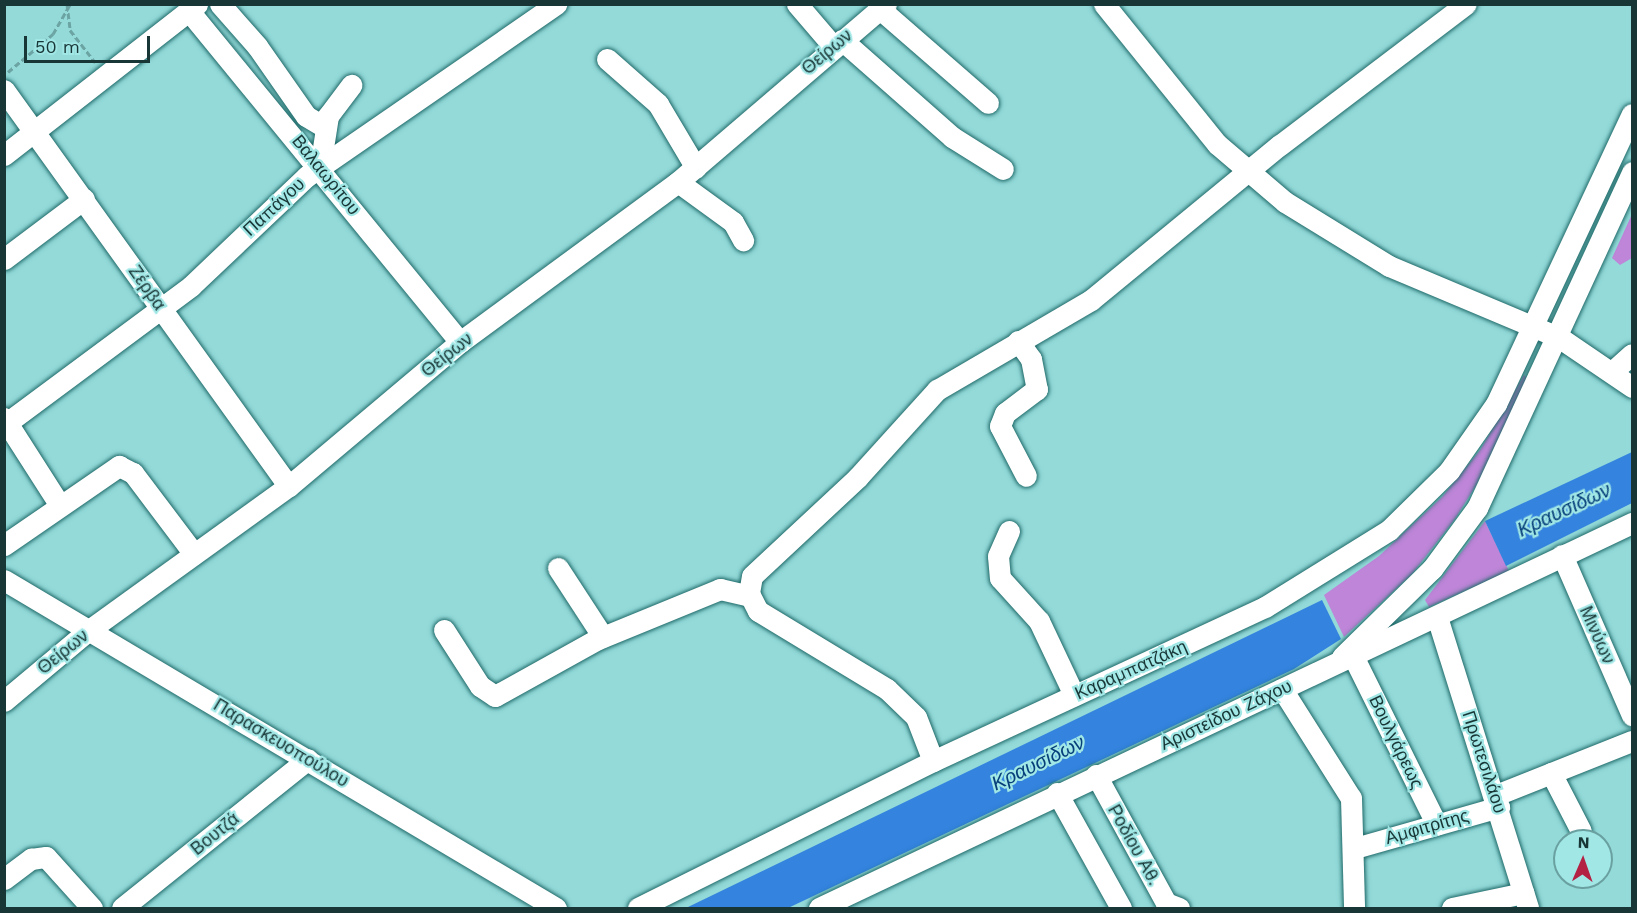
<!DOCTYPE html>
<meta charset="utf-8">
<style>
body{margin:0}
#map{position:relative;width:1637px;height:913px;overflow:hidden;background:#93dad9;font-family:"Work Sans",sans-serif}
div>[style]{position:absolute}
.green>*{inset:0;background:#be85d8}
.water>*{inset:0;background:#3383df}
.path>*{height:3px;margin-top:-1.5px;transform-origin:0;background:repeating-linear-gradient(90deg,#6ba4a3 0 6px,transparent 0 9px)}
.roads{filter:drop-shadow(0 0 2px #1f6969) drop-shadow(0 0 2px #1f6969)}
.minor>*{height:21px;margin:-10.5px;padding:0 10.5px;transform-origin:10.5px;border-radius:10.5px;background:#fff}
span{translate:-50% -50%;white-space:nowrap;text-align:center;line-height:1.15;-webkit-text-stroke:4.5px #a0e7e6;paint-order:stroke}
.street-label{font-size:18px;color:#193636}
.water-label{font-size:20px;color:#073f7a;font-style:italic}
.frame{position:absolute;inset:0;border:6px solid #193636;pointer-events:none}
.north{position:absolute;left:1553px;top:829px;width:60px;height:60px;box-sizing:border-box;background:#a0e7e6;border:2px solid #6aa0a0;border-radius:50%;rotate:2deg;font-size:16px;font-weight:700;line-height:24px;text-align:center;color:#193636}
.north::after{content:'';display:block;margin:auto;width:21px;height:27px;background:#b42243;clip-path:polygon(50% 0,100% 100%,50% 72%,0 100%)}
.scale{position:absolute;left:24px;top:36px;width:126px;height:27px;box-sizing:border-box;border:3px solid #193636;border-top:0;padding-left:8px;font-size:18px;line-height:21px;white-space:nowrap;color:#193636;-webkit-text-stroke:4px #a0e7e6;paint-order:stroke}
</style>
<div id="map">
<div class="green">
<i style="clip-path:polygon(1632px 214px,1632px 258px,1620px 265px,1612px 258px)"></i>
<i style="clip-path:polygon(1524px 375px,1527px 378px,1477px 484px,1455px 519px,1412px 574px,1344px 637px,1324px 595px,1379px 556px,1442px 497px,1480px 450px)"></i>
<i style="clip-path:polygon(1485px 521px,1509px 571px,1429px 607px,1425px 600px)"></i>
</div>
<div class="water">
<i style="clip-path:polygon(1632px 452px,1632px 503px,1506px 566px,1485px 521px)"></i>
<i style="clip-path:polygon(1322px 600px,1341px 639px,1294px 669px,788px 908px,686px 908px)"></i>
</div>
<div class="path">
<i style="left:67px;top:4px;width:26px;rotate:83deg"></i>
<i style="left:70px;top:30px;width:41px;rotate:52deg"></i>
<i style="left:8px;top:72px;width:59px;rotate:-40.2deg"></i>
<i style="left:53px;top:34px;width:34px;rotate:-60deg"></i>
</div>
<div class="roads">
<div class="minor">
<i style="left:220px;top:4px;width:56px;rotate:48.6deg"></i>
<i style="left:257px;top:46px;width:85px;rotate:55deg"></i>
<i style="left:306px;top:116px;width:23px;rotate:31deg"></i>
<i style="left:797px;top:4px;width:55px;rotate:49.4deg"></i>
<i style="left:1104px;top:4px;width:180px;rotate:51.1deg"></i>
<i style="left:1217px;top:144px;width:89px;rotate:40.5deg"></i>
<i style="left:1285px;top:202px;width:122px;rotate:31.6deg"></i>
<i style="left:1389px;top:266px;width:186px;rotate:22.8deg"></i>
<i style="left:1560px;top:338px;width:87px;rotate:34.2deg"></i>
<i style="left:880px;top:9px;width:143px;rotate:41deg"></i>
<i style="left:189px;top:11px;width:428px;rotate:50.7deg"></i>
<i style="left:842px;top:40px;width:147px;rotate:41.4deg"></i>
<i style="left:952px;top:137px;width:60px;rotate:32.1deg"></i>
<i style="left:607px;top:59px;width:68px;rotate:41.4deg"></i>
<i style="left:658px;top:104px;width:74px;rotate:59.3deg"></i>
<i style="left:4px;top:90px;width:488px;rotate:54.3deg"></i>
<i style="left:4px;top:155px;width:245px;rotate:-38deg"></i>
<i style="left:320px;top:167px;width:52px;rotate:-81.1deg"></i>
<i style="left:328px;top:116px;width:39px;rotate:-53deg"></i>
<i style="left:678px;top:182px;width:68px;rotate:36deg"></i>
<i style="left:733px;top:222px;width:21px;rotate:61deg"></i>
<i style="left:4px;top:259px;width:100px;rotate:-36.9deg"></i>
<i style="left:1018px;top:341px;width:22px;rotate:54deg"></i>
<i style="left:1031px;top:359px;width:31px;rotate:79deg"></i>
<i style="left:1037px;top:389px;width:40px;rotate:143deg"></i>
<i style="left:1005px;top:413px;width:14px;rotate:111deg"></i>
<i style="left:1000px;top:426px;width:56px;rotate:62.5deg"></i>
<i style="left:1613px;top:371px;width:25px;rotate:-42deg"></i>
<i style="left:4px;top:418px;width:102px;rotate:57.4deg"></i>
<i style="left:4px;top:425px;width:233px;rotate:-36.6deg"></i>
<i style="left:191px;top:286px;width:160px;rotate:-43.5deg"></i>
<i style="left:307px;top:176px;width:303px;rotate:-34.6deg"></i>
<i style="left:1009px;top:531px;width:27px;rotate:114deg"></i>
<i style="left:998px;top:556px;width:22px;rotate:85deg"></i>
<i style="left:1000px;top:578px;width:58px;rotate:47.8deg"></i>
<i style="left:1039px;top:621px;width:82px;rotate:64.7deg"></i>
<i style="left:4px;top:545px;width:140px;rotate:-34.5deg"></i>
<i style="left:119px;top:466px;width:16px;rotate:27deg"></i>
<i style="left:133px;top:473px;width:101px;rotate:53deg"></i>
<i style="left:1562px;top:555px;width:175px;rotate:66.4deg"></i>
<i style="left:558px;top:568px;width:82px;rotate:56.9deg"></i>
<i style="left:4px;top:580px;width:642px;rotate:30.72deg"></i>
<i style="left:1437px;top:617px;width:305px;rotate:72.6deg"></i>
<i style="left:444px;top:630px;width:67px;rotate:57.3deg"></i>
<i style="left:480px;top:686px;width:18px;rotate:34deg"></i>
<i style="left:495px;top:696px;width:118px;rotate:-29deg"></i>
<i style="left:598px;top:639px;width:132px;rotate:-22.3deg"></i>
<i style="left:720px;top:589px;width:31px;rotate:13deg"></i>
<i style="left:1342px;top:657px;width:126px;rotate:-44.4deg"></i>
<i style="left:1432px;top:569px;width:76px;rotate:-53.6deg"></i>
<i style="left:1477px;top:508px;width:370px;rotate:-65.2deg"></i>
<i style="left:1354px;top:658px;width:186px;rotate:63.6deg"></i>
<i style="left:1282px;top:689px;width:129px;rotate:57.7deg"></i>
<i style="left:1351px;top:798px;width:110px;rotate:88.4deg"></i>
<i style="left:4px;top:701px;width:111px;rotate:-39.9deg"></i>
<i style="left:89px;top:630px;width:246px;rotate:-35.8deg"></i>
<i style="left:289px;top:486px;width:224px;rotate:-40.1deg"></i>
<i style="left:460px;top:342px;width:270px;rotate:-36.3deg"></i>
<i style="left:678px;top:182px;width:274px;rotate:-40.6deg"></i>
<i style="left:933px;top:761px;width:47px;rotate:-111.1deg"></i>
<i style="left:916px;top:717px;width:40px;rotate:-136deg"></i>
<i style="left:887px;top:689px;width:151px;rotate:-148.8deg"></i>
<i style="left:758px;top:611px;width:20px;rotate:-117deg"></i>
<i style="left:749px;top:593px;width:17px;rotate:-80deg"></i>
<i style="left:752px;top:576px;width:145px;rotate:-43deg"></i>
<i style="left:858px;top:477px;width:118px;rotate:-47.8deg"></i>
<i style="left:937px;top:390px;width:178px;rotate:-30.3deg"></i>
<i style="left:1091px;top:300px;width:244px;rotate:-39.4deg"></i>
<i style="left:1280px;top:145px;width:233px;rotate:-37.2deg"></i>
<i style="left:1551px;top:773px;width:65px;rotate:62.7deg"></i>
<i style="left:1096px;top:775px;width:146px;rotate:61.3deg"></i>
<i style="left:1166px;top:903px;width:14px;rotate:21deg"></i>
<i style="left:1057px;top:793px;width:132px;rotate:60.9deg"></i>
<i style="left:1496px;top:795px;width:146px;rotate:-21.7deg"></i>
<i style="left:1355px;top:848px;width:150px;rotate:-15.9deg"></i>
<i style="left:4px;top:879px;width:34px;rotate:-37deg"></i>
<i style="left:31px;top:859px;width:15px;rotate:-8deg"></i>
<i style="left:46px;top:857px;width:69px;rotate:48deg"></i>
<i style="left:122px;top:908px;width:238px;rotate:-38.7deg"></i>
<i style="left:638px;top:908px;width:330px;rotate:-26.5deg"></i>
<i style="left:933px;top:761px;width:366px;rotate:-24.9deg"></i>
<i style="left:1265px;top:607px;width:146px;rotate:-31.8deg"></i>
<i style="left:1389px;top:530px;width:84px;rotate:-44.5deg"></i>
<i style="left:1449px;top:471px;width:82px;rotate:-55deg"></i>
<i style="left:1496px;top:404px;width:320px;rotate:-64.9deg"></i>
<i style="left:819px;top:908px;width:900px;rotate:-25.34deg"></i>
<i style="left:1452px;top:908px;width:73px;rotate:-11.9deg"></i>
</div>
</div>
<div class="street-label">
<span style="left:827px;top:52px;rotate:-40deg">Θείρων</span>
<span style="left:326px;top:175px;rotate:51deg">Βαλαωρίτου</span>
<span style="left:274px;top:207px;rotate:-43deg">Παπάγου</span>
<span style="left:147px;top:288px;rotate:55deg">Ζέρβα</span>
<span style="left:447px;top:355px;rotate:-38deg">Θείρων</span>
<span style="left:1597px;top:635px;rotate:66deg">Μινύων</span>
<span style="left:63px;top:652px;rotate:-39deg">Θείρων</span>
<span style="left:1131px;top:670px;rotate:-24deg">Καραμπατζάκη</span>
<span style="left:1226px;top:715px;rotate:-25deg">Αριστείδου Ζάχου</span>
<span style="left:1396px;top:742px;rotate:64deg">Βουλγάρεως</span>
<span style="left:281px;top:743px;rotate:31deg">Παρασκευοπούλου</span>
<span style="left:1484px;top:762px;rotate:72deg">Πρωτεσιλάου</span>
<span style="left:1427px;top:827px;rotate:-16deg">Αμφιτρίτης</span>
<span style="left:215px;top:834px;rotate:-39deg">Βουτζά</span>
<span style="left:1134px;top:845px;rotate:61deg">Ροδίου Αθ.</span>
</div>
<div class="water-label">
<span style="left:1564px;top:510px;rotate:-25deg">Κραυσίδων</span>
<span style="left:1038px;top:763px;rotate:-26deg">Κραυσίδων</span>
</div>
<div class="frame"></div>
<div class="north">N</div>
<div class="scale">50 m</div>
</div>
